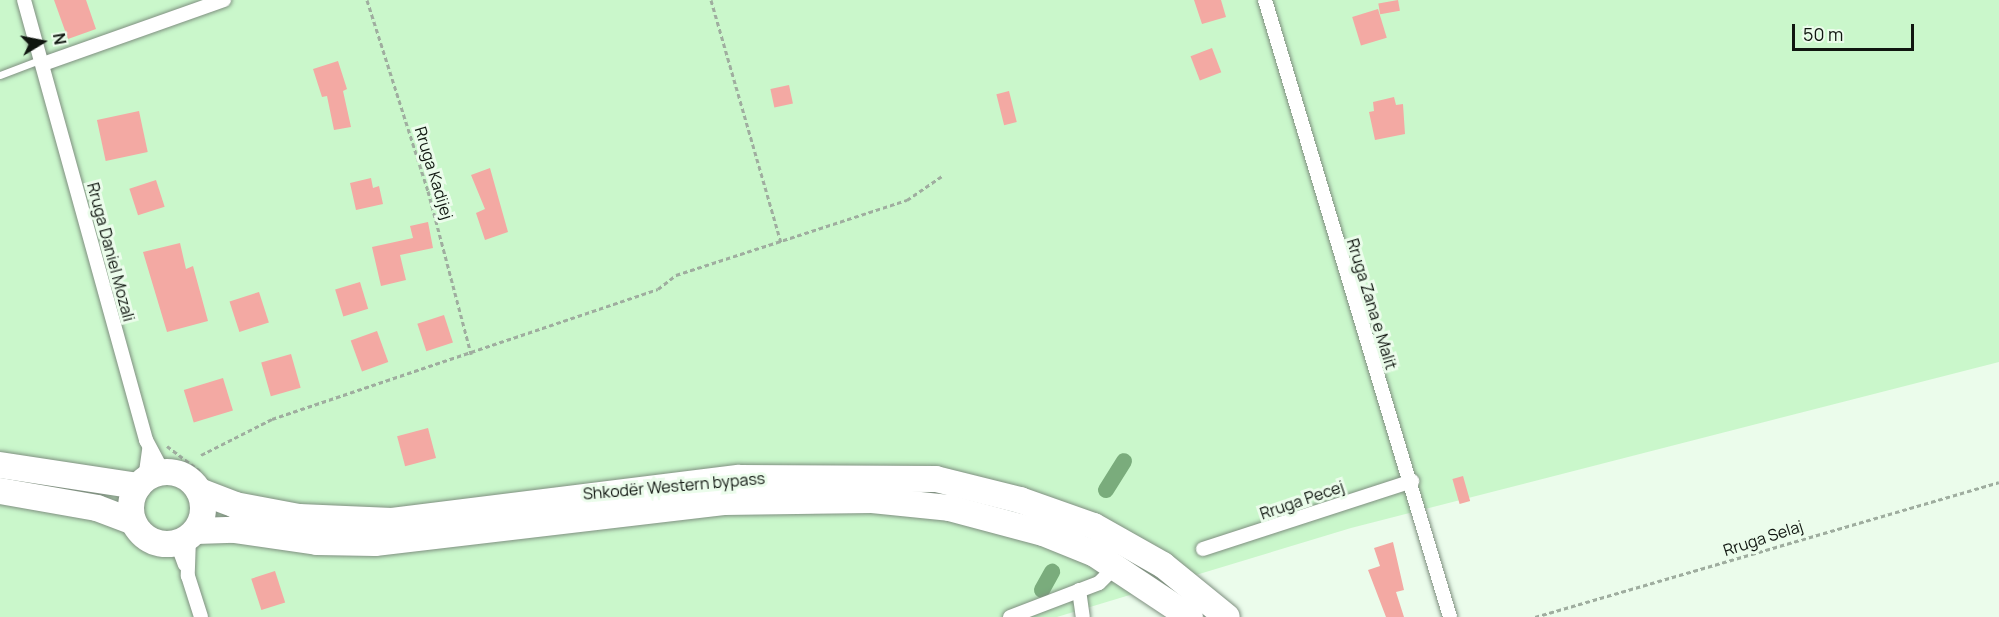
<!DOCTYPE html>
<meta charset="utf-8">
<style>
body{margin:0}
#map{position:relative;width:1999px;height:617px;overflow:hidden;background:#ebfceb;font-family:Manrope,sans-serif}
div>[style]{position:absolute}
.green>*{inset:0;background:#caf7cb}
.canal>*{height:16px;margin:-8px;padding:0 8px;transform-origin:8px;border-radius:8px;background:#7aac7c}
.building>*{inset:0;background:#f3a9a3;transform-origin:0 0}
.path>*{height:3px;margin-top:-1.5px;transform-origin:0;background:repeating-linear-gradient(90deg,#9fad9f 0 4.5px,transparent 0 7.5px)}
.roads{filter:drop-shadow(0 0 2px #7f8f80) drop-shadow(0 0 2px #7f8f80)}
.lane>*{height:7px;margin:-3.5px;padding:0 3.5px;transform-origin:3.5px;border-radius:3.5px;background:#fff}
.street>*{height:14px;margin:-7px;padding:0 7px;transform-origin:7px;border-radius:7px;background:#fff}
.highway>*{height:26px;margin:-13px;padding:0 13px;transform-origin:13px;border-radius:13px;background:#fff}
.highway>.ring{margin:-13px;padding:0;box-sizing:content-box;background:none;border:26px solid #fff;border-radius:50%}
span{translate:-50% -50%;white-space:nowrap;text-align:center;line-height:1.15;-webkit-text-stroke:6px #ebfceb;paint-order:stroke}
.street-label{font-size:16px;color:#101610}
.north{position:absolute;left:12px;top:12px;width:60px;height:60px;-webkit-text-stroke:4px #ebfceb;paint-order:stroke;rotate:80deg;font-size:16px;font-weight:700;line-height:24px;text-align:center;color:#101610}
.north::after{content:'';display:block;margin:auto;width:21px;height:27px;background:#101610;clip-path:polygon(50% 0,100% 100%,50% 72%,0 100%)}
.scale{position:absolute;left:1792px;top:24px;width:122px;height:27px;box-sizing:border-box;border:3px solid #101610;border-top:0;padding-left:8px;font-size:18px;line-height:21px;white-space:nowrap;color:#101610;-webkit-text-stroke:4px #ebfceb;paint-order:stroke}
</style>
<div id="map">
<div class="green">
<i style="clip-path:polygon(0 0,1999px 0,1999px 362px,1351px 528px,1057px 617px,0 617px)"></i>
</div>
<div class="canal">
<i style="left:1106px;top:490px;width:34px;rotate:-58deg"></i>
<i style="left:1042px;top:590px;width:21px;rotate:-61deg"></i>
</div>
<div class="building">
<i style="clip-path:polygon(54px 0,86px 0,96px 29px,68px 39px)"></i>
<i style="clip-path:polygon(1194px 0,1221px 0,1226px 17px,1202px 24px)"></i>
<i style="left:1398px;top:0;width:11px;height:20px;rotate:80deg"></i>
<i style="left:1378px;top:9px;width:30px;height:27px;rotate:73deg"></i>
<i style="left:1212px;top:48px;width:26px;height:23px;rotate:69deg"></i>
<i style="clip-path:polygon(338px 61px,347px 89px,343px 91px,351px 127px,334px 130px,327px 96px,322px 97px,313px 69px)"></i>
<i style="left:789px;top:85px;width:19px;height:19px;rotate:78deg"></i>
<i style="left:1009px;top:91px;width:32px;height:13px;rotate:76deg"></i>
<i style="clip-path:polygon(1394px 97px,1396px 105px,1403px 104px,1405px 134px,1375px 140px,1369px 112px,1374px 111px,1373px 102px)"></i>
<i style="left:139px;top:111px;width:42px;height:43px;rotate:78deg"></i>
<i style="clip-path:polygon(490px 168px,508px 232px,485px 240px,476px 213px,485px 209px,471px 175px)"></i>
<i style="clip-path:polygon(371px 178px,373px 188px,379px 186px,383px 204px,356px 210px,350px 183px)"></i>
<i style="left:156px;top:180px;width:28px;height:28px;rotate:72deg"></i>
<i style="clip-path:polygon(428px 222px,433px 248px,400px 255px,406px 280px,381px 286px,372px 247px,413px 238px,410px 226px)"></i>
<i style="clip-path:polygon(180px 243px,186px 269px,193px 266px,208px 321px,167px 332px,143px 252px)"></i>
<i style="left:360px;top:282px;width:28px;height:26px;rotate:73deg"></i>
<i style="left:259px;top:292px;width:32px;height:31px;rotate:72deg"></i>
<i style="left:444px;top:315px;width:29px;height:28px;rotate:72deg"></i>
<i style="left:377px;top:331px;width:33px;height:28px;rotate:70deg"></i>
<i style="left:291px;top:354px;width:35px;height:31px;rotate:74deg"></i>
<i style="left:223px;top:378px;width:34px;height:41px;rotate:73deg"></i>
<i style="left:428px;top:428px;width:31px;height:32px;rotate:75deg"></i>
<i style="left:1463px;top:476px;width:26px;height:11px;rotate:74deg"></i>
<i style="clip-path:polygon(1393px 542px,1404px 590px,1396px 592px,1404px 617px,1386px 617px,1368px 570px,1380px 566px,1374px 548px)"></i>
<i style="left:275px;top:571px;width:33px;height:25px;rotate:72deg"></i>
</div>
<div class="path">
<i style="left:367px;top:0;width:201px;rotate:72.3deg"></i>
<i style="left:428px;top:191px;width:169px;rotate:75.2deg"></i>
<i style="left:711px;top:0;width:253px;rotate:73.9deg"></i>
<i style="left:167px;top:446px;width:41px;rotate:37.1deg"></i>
<i style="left:201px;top:455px;width:80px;rotate:-26.9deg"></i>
<i style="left:272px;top:419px;width:407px;rotate:-18.6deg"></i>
<i style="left:658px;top:289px;width:23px;rotate:-38deg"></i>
<i style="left:676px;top:275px;width:243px;rotate:-18deg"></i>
<i style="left:907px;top:200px;width:42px;rotate:-34.4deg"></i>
<i style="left:141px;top:539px;width:29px;rotate:34deg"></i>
<i style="left:1535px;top:617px;width:483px;rotate:-16.2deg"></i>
</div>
<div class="roads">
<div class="lane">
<i style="left:0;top:75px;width:45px;rotate:-20.9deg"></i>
</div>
<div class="street">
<i style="left:24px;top:0;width:457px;rotate:74.5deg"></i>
<i style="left:146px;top:440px;width:36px;rotate:62deg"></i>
<i style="left:1265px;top:0;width:644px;rotate:73.31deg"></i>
<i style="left:43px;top:64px;width:192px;rotate:-19.5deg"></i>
<i style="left:145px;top:479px;width:30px;rotate:-82deg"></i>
<i style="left:189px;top:538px;width:38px;rotate:92deg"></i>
<i style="left:188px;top:576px;width:43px;rotate:72.4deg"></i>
<i style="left:177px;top:543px;width:23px;rotate:70deg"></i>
<i style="left:1203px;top:549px;width:220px;rotate:-18deg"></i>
<i style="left:1079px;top:590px;width:27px;rotate:82deg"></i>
<i style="left:1010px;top:617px;width:95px;rotate:-20.9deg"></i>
<i style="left:1099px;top:583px;width:24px;rotate:-45deg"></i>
</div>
<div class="highway">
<i style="left:0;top:465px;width:140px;rotate:8.7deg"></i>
<i class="ring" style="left:131px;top:472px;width:46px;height:46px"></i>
<i style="left:0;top:491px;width:98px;rotate:9.9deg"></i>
<i style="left:97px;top:508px;width:39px;rotate:21deg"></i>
<i style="left:199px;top:491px;width:39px;rotate:21deg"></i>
<i style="left:235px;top:505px;width:65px;rotate:10.6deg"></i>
<i style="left:299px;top:517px;width:93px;rotate:2.5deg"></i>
<i style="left:392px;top:521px;width:350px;rotate:-7.1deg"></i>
<i style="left:739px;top:478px;width:197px;rotate:0.3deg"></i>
<i style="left:936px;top:479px;width:87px;rotate:14deg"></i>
<i style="left:1020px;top:500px;width:78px;rotate:19.4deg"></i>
<i style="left:1094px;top:526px;width:79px;rotate:29.5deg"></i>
<i style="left:1163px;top:565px;width:82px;rotate:39.1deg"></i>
<i style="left:196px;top:531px;width:38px;rotate:-2deg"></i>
<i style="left:234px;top:530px;width:84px;rotate:8.2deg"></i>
<i style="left:317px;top:542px;width:58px;rotate:1deg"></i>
<i style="left:375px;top:543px;width:351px;rotate:-6.7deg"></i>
<i style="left:724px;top:502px;width:148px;rotate:-0.8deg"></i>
<i style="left:872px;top:500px;width:77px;rotate:5.9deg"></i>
<i style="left:949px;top:508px;width:97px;rotate:14.9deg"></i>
<i style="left:1043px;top:533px;width:56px;rotate:22deg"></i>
<i style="left:1095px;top:554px;width:114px;rotate:33.6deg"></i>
</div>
</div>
<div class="street-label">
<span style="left:434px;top:173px;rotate:73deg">Rruga Kadijej</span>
<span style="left:111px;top:252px;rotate:75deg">Rruga Daniel Mozali</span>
<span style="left:1372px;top:304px;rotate:73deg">Rruga Zana e Malit</span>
<span style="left:674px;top:486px;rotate:-5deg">Shkodër Western bypass</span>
<span style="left:1302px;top:500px;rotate:-19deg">Rruga Pecej</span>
<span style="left:1763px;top:538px;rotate:-18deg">Rruga Selaj</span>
</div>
<div class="north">N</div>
<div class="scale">50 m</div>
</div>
